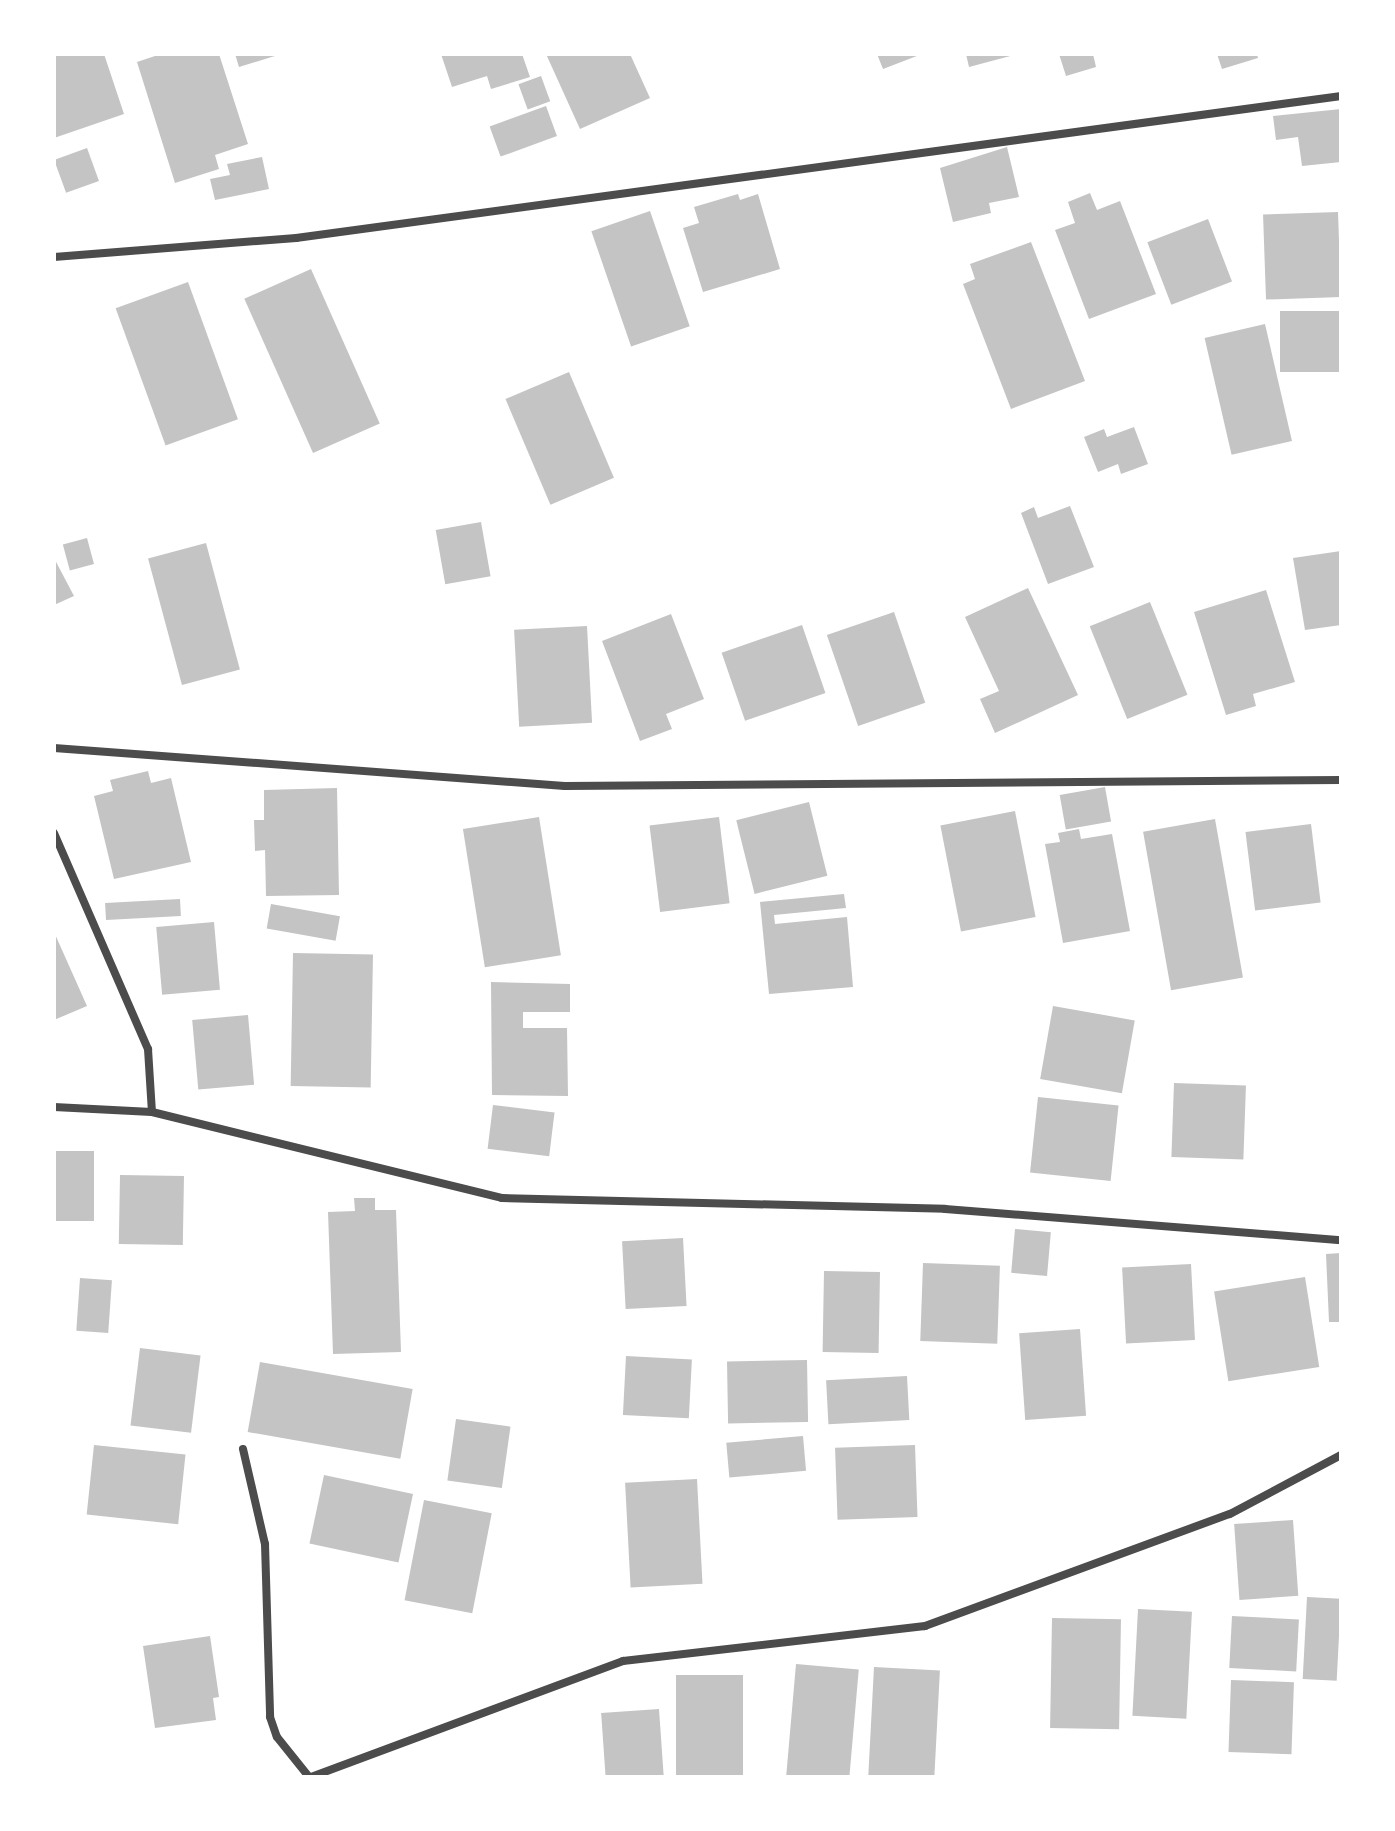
<!DOCTYPE html>
<style>
body{margin:0}
#map{position:relative;width:1395px;height:1831px;overflow:hidden;background:#fff;font-family:"PT Sans Narrow",sans-serif}
div>[style]{position:absolute}
.building>*{inset:0;background:#c4c4c4;transform-origin:0 0}
.minor>*{height:8px;margin:-4px;padding:0 4px;transform-origin:4px;border-radius:4px;background:#4c4c4c}
span{translate:-50% -50%;white-space:nowrap;text-align:center;line-height:1.15;-webkit-text-stroke:8px #fff;paint-order:stroke}
.frame{position:absolute;inset:0;border:56px solid #fff;pointer-events:none}
</style>
<div id="map">
<div class="building">
<i style="clip-path:polygon(54px 54px,104px 54px,124px 114px,54px 138px)"></i>
<i style="clip-path:polygon(161px 54px,219px 54px,248px 144px,215px 155px,219px 169px,175px 183px,137px 62px)"></i>
<i style="clip-path:polygon(235px 54px,277px 54px,278px 55px,239px 67px)"></i>
<i style="clip-path:polygon(441px 54px,522px 54px,530px 77px,491px 89px,487px 76px,452px 87px)"></i>
<i style="clip-path:polygon(546px 54px,630px 54px,650px 98px,580px 129px)"></i>
<i style="clip-path:polygon(877px 54px,922px 54px,883px 69px)"></i>
<i style="clip-path:polygon(966px 54px,1014px 54px,1014px 55px,969px 67px)"></i>
<i style="clip-path:polygon(1059px 54px,1093px 54px,1096px 67px,1066px 76px)"></i>
<i style="clip-path:polygon(1217px 54px,1257px 54px,1258px 58px,1222px 69px)"></i>
<i style="left:541px;top:76px;width:27px;height:24px;rotate:70deg"></i>
<i style="left:546px;top:106px;width:32px;height:60px;rotate:70deg"></i>
<i style="clip-path:polygon(1341px 109px,1341px 162px,1302px 166px,1298px 137px,1276px 140px,1273px 116px)"></i>
<i style="clip-path:polygon(1007px 147px,1019px 197px,989px 203px,991px 213px,953px 222px,940px 168px)"></i>
<i style="left:87px;top:148px;width:35px;height:35px;rotate:70deg"></i>
<i style="clip-path:polygon(262px 157px,269px 189px,215px 200px,210px 179px,230px 175px,227px 164px)"></i>
<i style="clip-path:polygon(1090px 193px,1097px 210px,1120px 201px,1156px 294px,1089px 319px,1055px 230px,1075px 223px,1068px 202px)"></i>
<i style="clip-path:polygon(738px 194px,740px 200px,758px 194px,780px 269px,703px 292px,683px 228px,699px 223px,694px 207px)"></i>
<i style="left:650px;top:211px;width:122px;height:62px;rotate:71deg"></i>
<i style="left:1338px;top:212px;width:85px;height:75px;rotate:88deg"></i>
<i style="left:1208px;top:219px;width:67px;height:65px;rotate:69deg"></i>
<i style="clip-path:polygon(1031px 242px,1085px 381px,1011px 409px,963px 284px,975px 279px,970px 264px)"></i>
<i style="left:311px;top:269px;width:169px;height:73px;rotate:66deg"></i>
<i style="left:188px;top:282px;width:146px;height:77px;rotate:70deg"></i>
<i style="left:1341px;top:311px;width:61px;height:61px;rotate:90deg"></i>
<i style="left:1265px;top:324px;width:120px;height:62px;rotate:77deg"></i>
<i style="left:569px;top:372px;width:115px;height:69px;rotate:67deg"></i>
<i style="clip-path:polygon(1134px 427px,1148px 464px,1121px 474px,1118px 464px,1098px 472px,1084px 437px,1104px 429px,1107px 437px)"></i>
<i style="clip-path:polygon(1070px 506px,1094px 567px,1048px 584px,1021px 513px,1034px 507px,1038px 518px)"></i>
<i style="left:481px;top:522px;width:55px;height:46px;rotate:80deg"></i>
<i style="left:87px;top:538px;width:27px;height:25px;rotate:75deg"></i>
<i style="left:206px;top:543px;width:131px;height:60px;rotate:75deg"></i>
<i style="clip-path:polygon(1341px 551px,1341px 625px,1305px 630px,1293px 558px)"></i>
<i style="clip-path:polygon(54px 558px,74px 596px,54px 605px)"></i>
<i style="clip-path:polygon(1028px 588px,1078px 695px,995px 733px,980px 699px,999px 691px,965px 617px)"></i>
<i style="clip-path:polygon(1266px 590px,1295px 682px,1253px 694px,1256px 706px,1226px 715px,1194px 612px)"></i>
<i style="left:1150px;top:602px;width:100px;height:65px;rotate:68deg"></i>
<i style="left:894px;top:612px;width:96px;height:71px;rotate:71deg"></i>
<i style="clip-path:polygon(671px 614px,704px 699px,666px 714px,672px 729px,640px 741px,602px 641px)"></i>
<i style="left:802px;top:625px;width:72px;height:85px;rotate:71deg"></i>
<i style="left:587px;top:626px;width:97px;height:73px;rotate:87deg"></i>
<i style="clip-path:polygon(148px 771px,151px 783px,171px 778px,191px 862px,114px 879px,94px 796px,113px 791px,110px 780px)"></i>
<i style="left:1105px;top:787px;width:35px;height:46px;rotate:80deg"></i>
<i style="clip-path:polygon(337px 788px,339px 895px,266px 896px,265px 850px,255px 851px,254px 820px,264px 820px,264px 790px)"></i>
<i style="left:809px;top:802px;width:76px;height:75px;rotate:76deg"></i>
<i style="left:1015px;top:811px;width:108px;height:76px;rotate:79deg"></i>
<i style="left:539px;top:817px;width:140px;height:77px;rotate:81deg"></i>
<i style="left:719px;top:817px;width:87px;height:70px;rotate:83deg"></i>
<i style="left:1215px;top:819px;width:161px;height:73px;rotate:80deg"></i>
<i style="left:1311px;top:824px;width:79px;height:66px;rotate:83deg"></i>
<i style="clip-path:polygon(1079px 829px,1081px 839px,1112px 834px,1130px 931px,1063px 943px,1045px 844px,1060px 842px,1058px 833px)"></i>
<i style="clip-path:polygon(844px 894px,846px 908px,774px 915px,775px 924px,847px 917px,853px 987px,769px 994px,760px 902px)"></i>
<i style="left:180px;top:899px;width:17px;height:75px;rotate:87deg"></i>
<i style="left:271px;top:904px;width:70px;height:25px;rotate:10deg"></i>
<i style="left:214px;top:922px;width:68px;height:58px;rotate:85deg"></i>
<i style="clip-path:polygon(54px 932px,87px 1006px,54px 1020px)"></i>
<i style="left:293px;top:953px;width:80px;height:133px;rotate:1deg"></i>
<i style="clip-path:polygon(491px 982px,570px 984px,570px 1012px,523px 1012px,523px 1028px,567px 1028px,568px 1096px,492px 1095px)"></i>
<i style="left:1053px;top:1006px;width:83px;height:74px;rotate:10deg"></i>
<i style="left:248px;top:1015px;width:70px;height:56px;rotate:85deg"></i>
<i style="left:1174px;top:1083px;width:72px;height:74px;rotate:2deg"></i>
<i style="left:1038px;top:1097px;width:81px;height:76px;rotate:6deg"></i>
<i style="left:493px;top:1105px;width:62px;height:44px;rotate:7deg"></i>
<i style="left:54px;top:1151px;width:40px;height:70px"></i>
<i style="left:120px;top:1175px;width:64px;height:69px;rotate:1deg"></i>
<i style="clip-path:polygon(354px 1198px,375px 1198px,375px 1210px,396px 1210px,401px 1352px,333px 1354px,328px 1212px,355px 1211px)"></i>
<i style="left:1015px;top:1229px;width:36px;height:44px;rotate:5deg"></i>
<i style="left:683px;top:1238px;width:68px;height:61px;rotate:87deg"></i>
<i style="clip-path:polygon(1341px 1253px,1341px 1322px,1329px 1322px,1326px 1254px)"></i>
<i style="left:923px;top:1263px;width:77px;height:78px;rotate:2deg"></i>
<i style="left:1191px;top:1264px;width:76px;height:69px;rotate:87deg"></i>
<i style="left:824px;top:1271px;width:56px;height:81px;rotate:1deg"></i>
<i style="left:1305px;top:1277px;width:91px;height:92px;rotate:81deg"></i>
<i style="left:80px;top:1278px;width:32px;height:53px;rotate:4deg"></i>
<i style="left:1080px;top:1329px;width:87px;height:61px;rotate:86deg"></i>
<i style="left:140px;top:1348px;width:61px;height:78px;rotate:7deg"></i>
<i style="left:626px;top:1356px;width:66px;height:59px;rotate:3deg"></i>
<i style="left:807px;top:1360px;width:62px;height:80px;rotate:89deg"></i>
<i style="left:260px;top:1362px;width:155px;height:71px;rotate:10deg"></i>
<i style="left:907px;top:1376px;width:44px;height:81px;rotate:87deg"></i>
<i style="left:456px;top:1419px;width:55px;height:62px;rotate:8deg"></i>
<i style="left:803px;top:1436px;width:35px;height:77px;rotate:85deg"></i>
<i style="left:94px;top:1445px;width:92px;height:70px;rotate:6deg"></i>
<i style="left:915px;top:1445px;width:72px;height:80px;rotate:88deg"></i>
<i style="left:324px;top:1475px;width:91px;height:70px;rotate:12deg"></i>
<i style="left:697px;top:1479px;width:105px;height:72px;rotate:87deg"></i>
<i style="left:424px;top:1500px;width:69px;height:102px;rotate:11deg"></i>
<i style="left:1293px;top:1520px;width:76px;height:59px;rotate:86deg"></i>
<i style="left:1307px;top:1597px;width:34px;height:82px;rotate:3deg"></i>
<i style="left:1138px;top:1609px;width:54px;height:107px;rotate:3deg"></i>
<i style="left:1232px;top:1616px;width:67px;height:52px;rotate:3deg"></i>
<i style="left:1052px;top:1618px;width:69px;height:110px;rotate:1deg"></i>
<i style="clip-path:polygon(210px 1636px,219px 1697px,213px 1698px,216px 1720px,155px 1728px,143px 1646px)"></i>
<i style="left:796px;top:1664px;width:63px;height:113px;rotate:5deg"></i>
<i style="left:874px;top:1667px;width:66px;height:110px;rotate:3deg"></i>
<i style="left:676px;top:1675px;width:67px;height:102px"></i>
<i style="left:1231px;top:1680px;width:63px;height:72px;rotate:2deg"></i>
<i style="left:659px;top:1709px;width:68px;height:58px;rotate:86deg"></i>
</div>
<div class="minor">
<i style="left:54px;top:257px;width:243px;rotate:-4.5deg"></i>
<i style="left:296px;top:238px;width:1055px;rotate:-7.74deg"></i>
<i style="left:54px;top:748px;width:512px;rotate:4.25deg"></i>
<i style="left:565px;top:786px;width:776px;rotate:-0.44deg"></i>
<i style="left:54px;top:833px;width:236px;rotate:66.5deg"></i>
<i style="left:148px;top:1049px;width:63px;rotate:86.4deg"></i>
<i style="left:54px;top:1107px;width:98px;rotate:2.9deg"></i>
<i style="left:152px;top:1112px;width:360px;rotate:13.8deg"></i>
<i style="left:502px;top:1198px;width:443px;rotate:1.4deg"></i>
<i style="left:945px;top:1209px;width:397px;rotate:4.5deg"></i>
<i style="left:243px;top:1449px;width:98px;rotate:77deg"></i>
<i style="left:265px;top:1544px;width:173px;rotate:88.3deg"></i>
<i style="left:270px;top:1717px;width:21px;rotate:71deg"></i>
<i style="left:277px;top:1737px;width:51px;rotate:51.3deg"></i>
<i style="left:311px;top:1777px;width:333px;rotate:-20.4deg"></i>
<i style="left:623px;top:1661px;width:304px;rotate:-6.6deg"></i>
<i style="left:925px;top:1626px;width:325px;rotate:-20.2deg"></i>
<i style="left:1230px;top:1514px;width:126px;rotate:-28deg"></i>
</div>
<div class="frame"></div>
</div>
